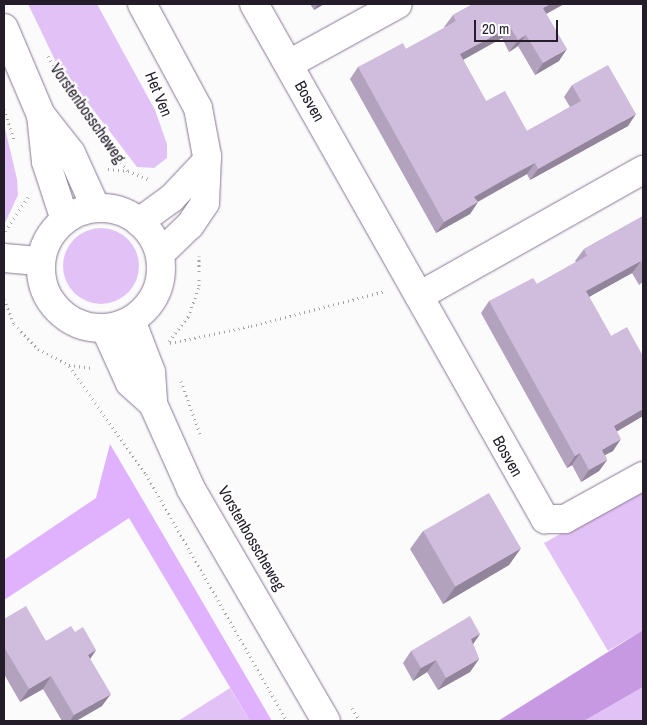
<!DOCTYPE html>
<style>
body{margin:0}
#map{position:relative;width:647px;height:725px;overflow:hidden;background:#fbfbfb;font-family:"Archivo Narrow",sans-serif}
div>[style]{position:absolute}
.green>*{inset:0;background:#e2c2f6}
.round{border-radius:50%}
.forest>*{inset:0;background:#e0b1fd}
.water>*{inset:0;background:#c799e3}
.path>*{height:3px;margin-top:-1.5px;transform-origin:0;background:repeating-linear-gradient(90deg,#a5a3a7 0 1px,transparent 0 5px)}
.roads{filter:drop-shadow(0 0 1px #897794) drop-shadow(0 0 1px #897794)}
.minor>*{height:28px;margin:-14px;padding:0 14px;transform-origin:14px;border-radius:14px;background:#fff}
.minor>.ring{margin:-14px;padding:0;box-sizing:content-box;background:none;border:28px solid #fff;border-radius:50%}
.wall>*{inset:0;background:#b3a2bd}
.shaded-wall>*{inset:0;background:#92849a}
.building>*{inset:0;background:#d0bcdc;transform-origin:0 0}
span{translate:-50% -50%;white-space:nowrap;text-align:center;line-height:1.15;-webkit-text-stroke:4.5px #fff;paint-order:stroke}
.street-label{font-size:16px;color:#241d29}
.frame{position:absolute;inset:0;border:5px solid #241d29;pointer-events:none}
.scale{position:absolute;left:474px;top:20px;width:84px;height:22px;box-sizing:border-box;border:2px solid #241d29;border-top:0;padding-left:6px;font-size:15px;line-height:18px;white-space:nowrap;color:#241d29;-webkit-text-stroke:4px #fff;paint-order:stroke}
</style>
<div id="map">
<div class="green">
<i style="clip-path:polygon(28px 4px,97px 4px,155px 110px,167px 144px,167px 158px,154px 168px,137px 167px,55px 60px)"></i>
<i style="clip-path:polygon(4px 124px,17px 179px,18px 195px,4px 225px)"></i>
<i class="round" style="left:63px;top:228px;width:76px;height:76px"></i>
<i style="clip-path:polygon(643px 488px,643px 630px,608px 651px,544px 543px)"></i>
<i style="clip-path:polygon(643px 687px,643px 721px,584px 721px)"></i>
<i style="clip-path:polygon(230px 688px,250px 721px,178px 721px)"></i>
</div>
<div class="forest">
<i style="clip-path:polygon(110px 444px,147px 507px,272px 721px,250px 721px,129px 518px,4px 600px,4px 560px,96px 498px)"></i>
</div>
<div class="water">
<i style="clip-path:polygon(643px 630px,643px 687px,584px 721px,498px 721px)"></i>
</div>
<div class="path">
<i style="left:48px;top:56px;width:34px;rotate:60deg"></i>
<i style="left:65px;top:85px;width:107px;rotate:53.8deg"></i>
<i style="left:4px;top:109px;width:32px;rotate:72deg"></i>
<i style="left:108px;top:169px;width:20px;rotate:6deg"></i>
<i style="left:128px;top:171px;width:24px;rotate:22deg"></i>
<i style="left:5px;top:231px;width:41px;rotate:-55.9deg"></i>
<i style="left:4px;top:299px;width:27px;rotate:68deg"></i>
<i style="left:14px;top:324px;width:35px;rotate:46deg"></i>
<i style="left:38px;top:349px;width:35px;rotate:27deg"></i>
<i style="left:69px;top:365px;width:24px;rotate:7deg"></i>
<i style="left:169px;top:341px;width:31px;rotate:-52deg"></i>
<i style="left:188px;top:317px;width:33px;rotate:-70deg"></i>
<i style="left:199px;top:286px;width:30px;rotate:-90deg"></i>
<i style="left:170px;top:343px;width:83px;rotate:-11.9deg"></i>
<i style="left:251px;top:326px;width:138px;rotate:-14.6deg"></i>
<i style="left:69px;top:366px;width:133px;rotate:54.5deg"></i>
<i style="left:146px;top:474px;width:284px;rotate:60.3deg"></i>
<i style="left:181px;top:381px;width:56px;rotate:70.3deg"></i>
<i style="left:352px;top:708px;width:15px;rotate:58deg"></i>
</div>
<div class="roads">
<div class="minor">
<i style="left:142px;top:4px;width:118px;rotate:61.7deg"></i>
<i style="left:198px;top:108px;width:49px;rotate:79.4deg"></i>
<i style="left:207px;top:156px;width:47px;rotate:92.4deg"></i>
<i style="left:205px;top:203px;width:27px;rotate:124deg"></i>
<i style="left:190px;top:225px;width:42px;rotate:136deg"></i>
<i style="left:254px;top:4px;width:592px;rotate:60.53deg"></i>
<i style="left:545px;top:519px;width:20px"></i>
<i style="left:565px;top:519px;width:89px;rotate:-28.9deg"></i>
<i style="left:4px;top:28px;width:95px;rotate:67deg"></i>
<i style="left:41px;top:115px;width:48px;rotate:51.7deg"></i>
<i style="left:71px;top:153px;width:60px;rotate:65.6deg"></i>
<i style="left:289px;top:64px;width:124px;rotate:-28.8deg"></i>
<i style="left:41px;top:115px;width:47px;rotate:83.9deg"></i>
<i style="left:46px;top:162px;width:61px;rotate:71.9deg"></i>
<i class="ring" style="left:41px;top:208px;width:92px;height:92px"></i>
<i style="left:139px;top:222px;width:41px;rotate:-36deg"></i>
<i style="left:172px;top:198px;width:50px;rotate:-46.6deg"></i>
<i style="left:4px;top:258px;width:37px;rotate:5deg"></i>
<i style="left:419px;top:296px;width:257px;rotate:-29.4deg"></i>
<i style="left:131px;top:320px;width:56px;rotate:69deg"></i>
<i style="left:151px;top:372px;width:32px;rotate:86deg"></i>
<i style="left:153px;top:404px;width:93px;rotate:65.9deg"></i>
<i style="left:191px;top:489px;width:268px;rotate:59.8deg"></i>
<i style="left:105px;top:328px;width:60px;rotate:65.6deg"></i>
<i style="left:130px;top:383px;width:31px;rotate:42deg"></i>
</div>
</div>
<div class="wall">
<i style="clip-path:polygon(310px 4px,324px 4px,314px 10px)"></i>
<i style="clip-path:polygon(473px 4px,564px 4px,546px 14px,559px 61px,535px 75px,518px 46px,509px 52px,502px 38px,463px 60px,486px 101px,527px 131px,570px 107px,564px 97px,572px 85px,628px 126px,530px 180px,527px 174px,478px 202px,470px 214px,436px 233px,350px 79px,358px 67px,406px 49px,445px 28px,444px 27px,453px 15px)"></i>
<i style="clip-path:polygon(643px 216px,643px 282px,639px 285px,632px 273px,589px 297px,611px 336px,643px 356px,643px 416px,617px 431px,613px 451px,605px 455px,607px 460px,599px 471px,581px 482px,572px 465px,567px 468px,481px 313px,489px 301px,537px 284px,576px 262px,575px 261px,584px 249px)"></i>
<i style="clip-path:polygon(423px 531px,521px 548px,509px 565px,443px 604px,410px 549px)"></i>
<i style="clip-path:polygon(4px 619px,46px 641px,75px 632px,96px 650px,90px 659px,102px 706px,76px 721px,62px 721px,43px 689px,20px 702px,4px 674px)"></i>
<i style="clip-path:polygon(480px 634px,473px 644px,479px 659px,470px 672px,438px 690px,427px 672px,413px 681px,403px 663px,411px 651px)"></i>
</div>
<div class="shaded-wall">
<i style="clip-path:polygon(318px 4px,324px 4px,314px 10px)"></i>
<i style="clip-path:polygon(551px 4px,564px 4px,535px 20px,543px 8px)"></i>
<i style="clip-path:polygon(510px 27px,502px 38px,452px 66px,460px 54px)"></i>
<i style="clip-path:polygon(526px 35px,518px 46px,509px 52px,518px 40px)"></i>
<i style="clip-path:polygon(567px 49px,559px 61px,535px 75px,543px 63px)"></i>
<i style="clip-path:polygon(636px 114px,628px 126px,530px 180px,538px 169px)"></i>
<i style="clip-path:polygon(535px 163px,527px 174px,466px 208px,474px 197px)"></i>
<i style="clip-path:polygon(478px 202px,470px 214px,436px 233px,444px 222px)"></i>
<i style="clip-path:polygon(641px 261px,632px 273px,578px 303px,586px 291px)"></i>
<i style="clip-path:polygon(643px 409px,643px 416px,606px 438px,614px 426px)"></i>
<i style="clip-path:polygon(621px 439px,613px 451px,593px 461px,602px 450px)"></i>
<i style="clip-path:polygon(580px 453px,572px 465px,567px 468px,575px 456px)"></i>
<i style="clip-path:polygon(607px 460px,599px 471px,581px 482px,589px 470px)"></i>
<i style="clip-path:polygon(521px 548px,509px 565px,443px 604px,455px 587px)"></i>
<i style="clip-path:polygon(480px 634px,471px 647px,471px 639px)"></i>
<i style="clip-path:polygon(96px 650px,88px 662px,88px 655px)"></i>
<i style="clip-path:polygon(479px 659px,470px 672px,438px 690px,446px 678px)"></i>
<i style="clip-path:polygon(436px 660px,427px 672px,413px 681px,421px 668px)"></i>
<i style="clip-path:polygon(51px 676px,43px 689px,20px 702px,29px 689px)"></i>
<i style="clip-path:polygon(111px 694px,102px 706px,76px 721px,70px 721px,74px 715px)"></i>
</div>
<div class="building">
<i style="clip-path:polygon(473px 4px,551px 4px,543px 8px,567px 49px,543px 63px,526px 35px,518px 40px,510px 27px,460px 54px,486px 101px,505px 91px,527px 131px,581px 101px,572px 85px,608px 65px,636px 114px,538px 169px,535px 163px,510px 176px,474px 197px,478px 202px,444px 222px,358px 67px,403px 43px,406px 49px,456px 21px,453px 15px)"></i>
<i style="clip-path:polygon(643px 216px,643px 266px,641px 261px,586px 291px,611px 336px,627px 327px,643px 356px,643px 409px,614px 426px,621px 439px,602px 450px,607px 460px,589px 470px,580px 453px,575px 456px,489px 301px,533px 278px,537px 284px,587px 256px,584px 249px)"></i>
<i style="left:489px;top:493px;width:64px;height:76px;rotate:60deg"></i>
<i style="clip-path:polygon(26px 606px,46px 641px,71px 626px,75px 632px,83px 627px,96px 650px,88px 655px,111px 694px,74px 715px,51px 676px,29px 689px,4px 647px,4px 619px)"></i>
<i style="clip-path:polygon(470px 616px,480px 634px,471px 639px,479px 659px,446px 678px,436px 660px,421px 668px,411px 651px)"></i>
</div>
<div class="street-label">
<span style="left:159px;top:94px;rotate:68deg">Het Ven</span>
<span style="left:310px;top:101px;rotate:61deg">Bosven</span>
<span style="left:88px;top:113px;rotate:55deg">Vorstenbosscheweg</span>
<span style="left:508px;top:456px;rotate:61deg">Bosven</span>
<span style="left:252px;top:538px;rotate:60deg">Vorstenbosscheweg</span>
</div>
<div class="frame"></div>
<div class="scale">20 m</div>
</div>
